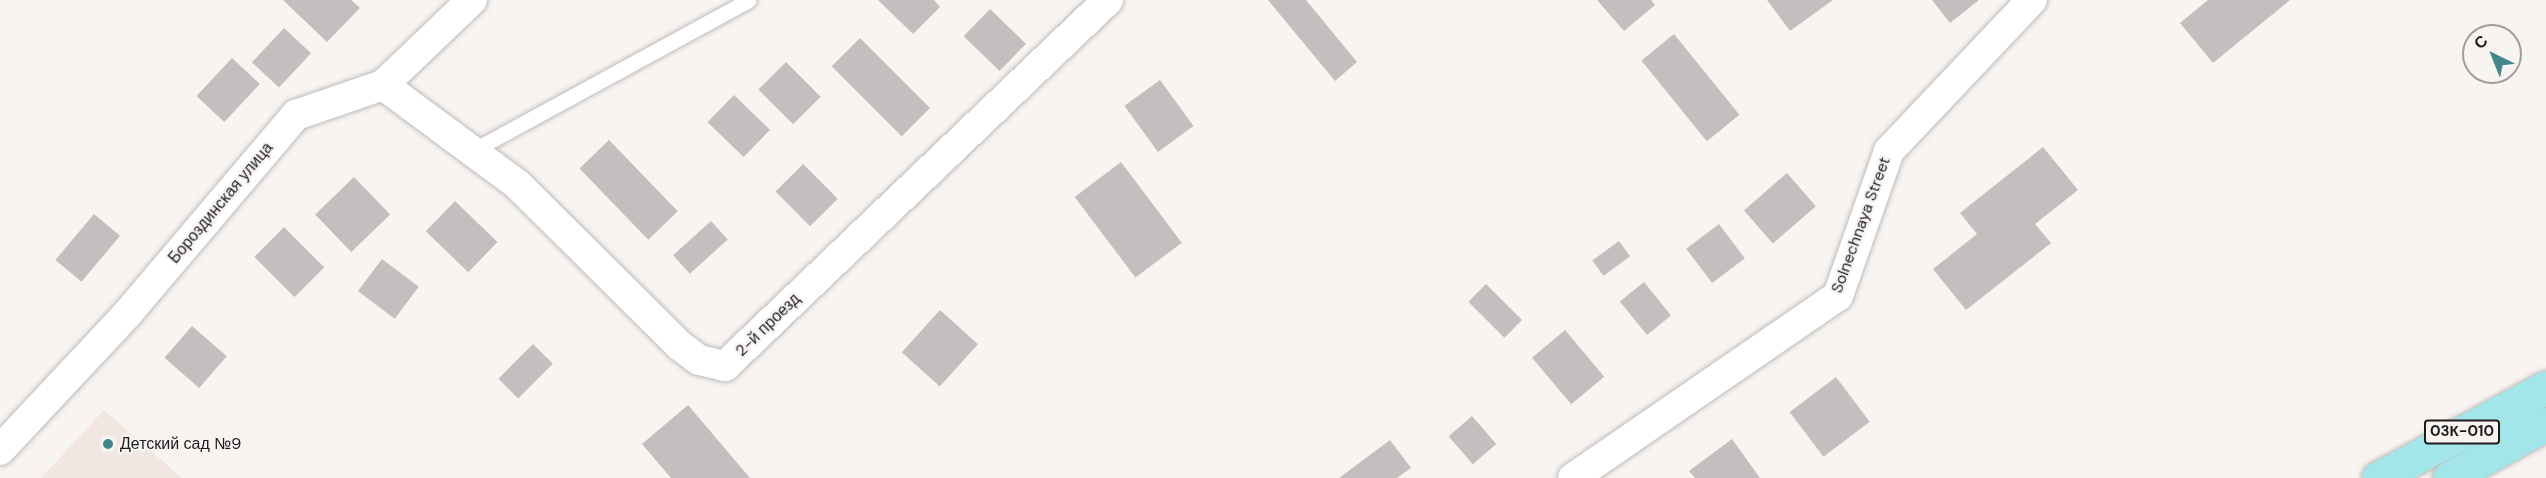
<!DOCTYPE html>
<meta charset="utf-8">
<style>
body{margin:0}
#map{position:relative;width:2546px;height:478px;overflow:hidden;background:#f7f4f2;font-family:"DM Sans",sans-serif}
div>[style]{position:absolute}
.built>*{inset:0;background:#f1e6e0}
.building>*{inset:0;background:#c2bfbe;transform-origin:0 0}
.roads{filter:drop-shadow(0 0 2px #bebbb9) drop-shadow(0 0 2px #bebbb9)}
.service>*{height:15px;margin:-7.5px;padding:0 7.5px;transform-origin:7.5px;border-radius:7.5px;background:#fff}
.minor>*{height:30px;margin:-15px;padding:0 15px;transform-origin:15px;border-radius:15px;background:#fff}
.primary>*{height:33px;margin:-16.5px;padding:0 16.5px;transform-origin:16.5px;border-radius:16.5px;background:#a3e6e9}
.dots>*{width:16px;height:16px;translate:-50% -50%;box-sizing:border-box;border:3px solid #f7f4f2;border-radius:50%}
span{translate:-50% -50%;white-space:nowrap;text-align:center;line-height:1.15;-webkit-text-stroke:4.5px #f7f4f2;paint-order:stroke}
.shield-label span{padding:2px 4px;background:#f7f4f2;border:2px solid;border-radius:4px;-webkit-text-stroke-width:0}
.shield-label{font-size:15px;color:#1d1c1c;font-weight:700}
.street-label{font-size:16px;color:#1d1c1c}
.poi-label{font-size:16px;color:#1d1c1c}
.left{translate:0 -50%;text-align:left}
.north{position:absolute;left:2462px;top:24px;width:60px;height:60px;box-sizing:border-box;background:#f7f4f2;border:2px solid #a09e9c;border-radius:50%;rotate:317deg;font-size:16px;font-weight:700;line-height:24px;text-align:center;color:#1d1c1c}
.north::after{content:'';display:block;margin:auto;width:21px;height:27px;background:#40888b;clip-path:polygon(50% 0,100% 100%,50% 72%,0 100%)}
</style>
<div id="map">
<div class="built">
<i style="clip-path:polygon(104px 410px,182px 478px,41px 478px)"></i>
</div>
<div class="building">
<i style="clip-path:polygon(283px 0,351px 0,360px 8px,327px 42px)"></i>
<i style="clip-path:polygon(878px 0,934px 0,940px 7px,913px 34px)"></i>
<i style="clip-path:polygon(1268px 0,1306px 0,1357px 62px,1335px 81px)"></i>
<i style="clip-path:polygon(1597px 0,1651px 0,1655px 5px,1624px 31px)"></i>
<i style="clip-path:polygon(1767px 0,1833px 0,1790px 31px)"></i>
<i style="clip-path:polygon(1932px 0,1979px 0,1950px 23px)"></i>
<i style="clip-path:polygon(2208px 0,2290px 0,2213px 63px,2180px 23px)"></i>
<i style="left:990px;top:9px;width:50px;height:38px;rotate:44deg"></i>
<i style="left:284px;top:28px;width:37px;height:47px;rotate:43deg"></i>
<i style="left:1674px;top:34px;width:104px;height:42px;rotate:51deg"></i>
<i style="left:860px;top:38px;width:99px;height:40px;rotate:45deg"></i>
<i style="left:232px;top:58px;width:38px;height:52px;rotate:43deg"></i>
<i style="left:786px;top:62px;width:49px;height:39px;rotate:45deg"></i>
<i style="left:1160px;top:80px;width:57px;height:44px;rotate:54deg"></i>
<i style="left:734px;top:95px;width:50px;height:38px;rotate:44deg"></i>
<i style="left:609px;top:140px;width:99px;height:41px;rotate:46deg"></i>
<i style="clip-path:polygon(2043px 147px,2078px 190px,2035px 224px,2051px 243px,1966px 310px,1933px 269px,1977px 234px,1960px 213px)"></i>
<i style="left:1121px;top:162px;width:101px;height:58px;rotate:53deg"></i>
<i style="left:803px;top:164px;width:49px;height:39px;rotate:45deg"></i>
<i style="left:1787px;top:173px;width:44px;height:57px;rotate:49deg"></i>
<i style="left:354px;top:177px;width:52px;height:54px;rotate:46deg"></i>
<i style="left:455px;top:201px;width:59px;height:42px;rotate:44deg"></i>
<i style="left:94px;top:214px;width:34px;height:60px;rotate:40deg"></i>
<i style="left:711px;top:221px;width:25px;height:51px;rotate:48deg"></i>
<i style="left:1719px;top:224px;width:43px;height:41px;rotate:53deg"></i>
<i style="left:284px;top:227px;width:57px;height:42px;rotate:45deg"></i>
<i style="left:1619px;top:241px;width:19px;height:33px;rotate:54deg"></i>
<i style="left:382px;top:259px;width:46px;height:40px;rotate:37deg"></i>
<i style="left:1644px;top:282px;width:43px;height:31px;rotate:51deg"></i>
<i style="left:1486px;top:284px;width:51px;height:25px;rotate:45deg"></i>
<i style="left:940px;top:310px;width:51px;height:57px;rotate:42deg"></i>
<i style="left:192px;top:326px;width:46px;height:42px;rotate:41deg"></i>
<i style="left:1565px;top:330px;width:61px;height:43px;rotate:50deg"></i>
<i style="left:533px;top:344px;width:28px;height:49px;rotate:45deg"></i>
<i style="left:1836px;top:377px;width:56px;height:58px;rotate:53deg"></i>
<i style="clip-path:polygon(688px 405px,733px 458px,750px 478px,671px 478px,642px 444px)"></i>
<i style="left:1472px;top:416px;width:37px;height:31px;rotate:49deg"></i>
<i style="clip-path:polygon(1732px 439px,1760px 478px,1695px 478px,1689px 471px)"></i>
<i style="clip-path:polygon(1390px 440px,1411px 468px,1397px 478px,1339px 478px)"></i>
</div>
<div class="roads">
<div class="service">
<i style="left:472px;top:151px;width:315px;rotate:-28.6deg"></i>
</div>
<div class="minor">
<i style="left:383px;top:85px;width:168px;rotate:36.5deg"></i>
<i style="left:518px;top:185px;width:227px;rotate:44.8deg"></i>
<i style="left:679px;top:345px;width:25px;rotate:37deg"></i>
<i style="left:699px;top:360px;width:27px;rotate:13deg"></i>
<i style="left:725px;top:366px;width:530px;rotate:-43.7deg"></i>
<i style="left:0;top:450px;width:187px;rotate:-46.9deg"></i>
<i style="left:128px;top:313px;width:260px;rotate:-49.7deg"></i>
<i style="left:296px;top:115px;width:92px;rotate:-19deg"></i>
<i style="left:383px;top:85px;width:123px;rotate:-43.7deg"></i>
<i style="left:1573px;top:478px;width:321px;rotate:-34.5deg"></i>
<i style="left:1838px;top:296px;width:154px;rotate:-70.6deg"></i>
<i style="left:1889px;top:151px;width:208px;rotate:-46.6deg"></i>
</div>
<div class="primary">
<i style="left:2378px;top:478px;width:191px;rotate:-28.4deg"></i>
<i style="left:2449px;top:478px;width:111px;rotate:-29.1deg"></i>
</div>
</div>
<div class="dots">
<i style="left:108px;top:444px;background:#40888b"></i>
</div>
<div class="shield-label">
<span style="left:2462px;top:432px">03К-010</span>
</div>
<div class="street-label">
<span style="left:221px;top:203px;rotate:-50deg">Бороздинская улица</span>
<span style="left:1861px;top:225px;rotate:-70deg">Solnechnaya Street</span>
<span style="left:768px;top:325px;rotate:-44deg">2-й проезд</span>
</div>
<div class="poi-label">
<span class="left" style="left:120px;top:444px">Детский сад №9</span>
</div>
<div class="north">С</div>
</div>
